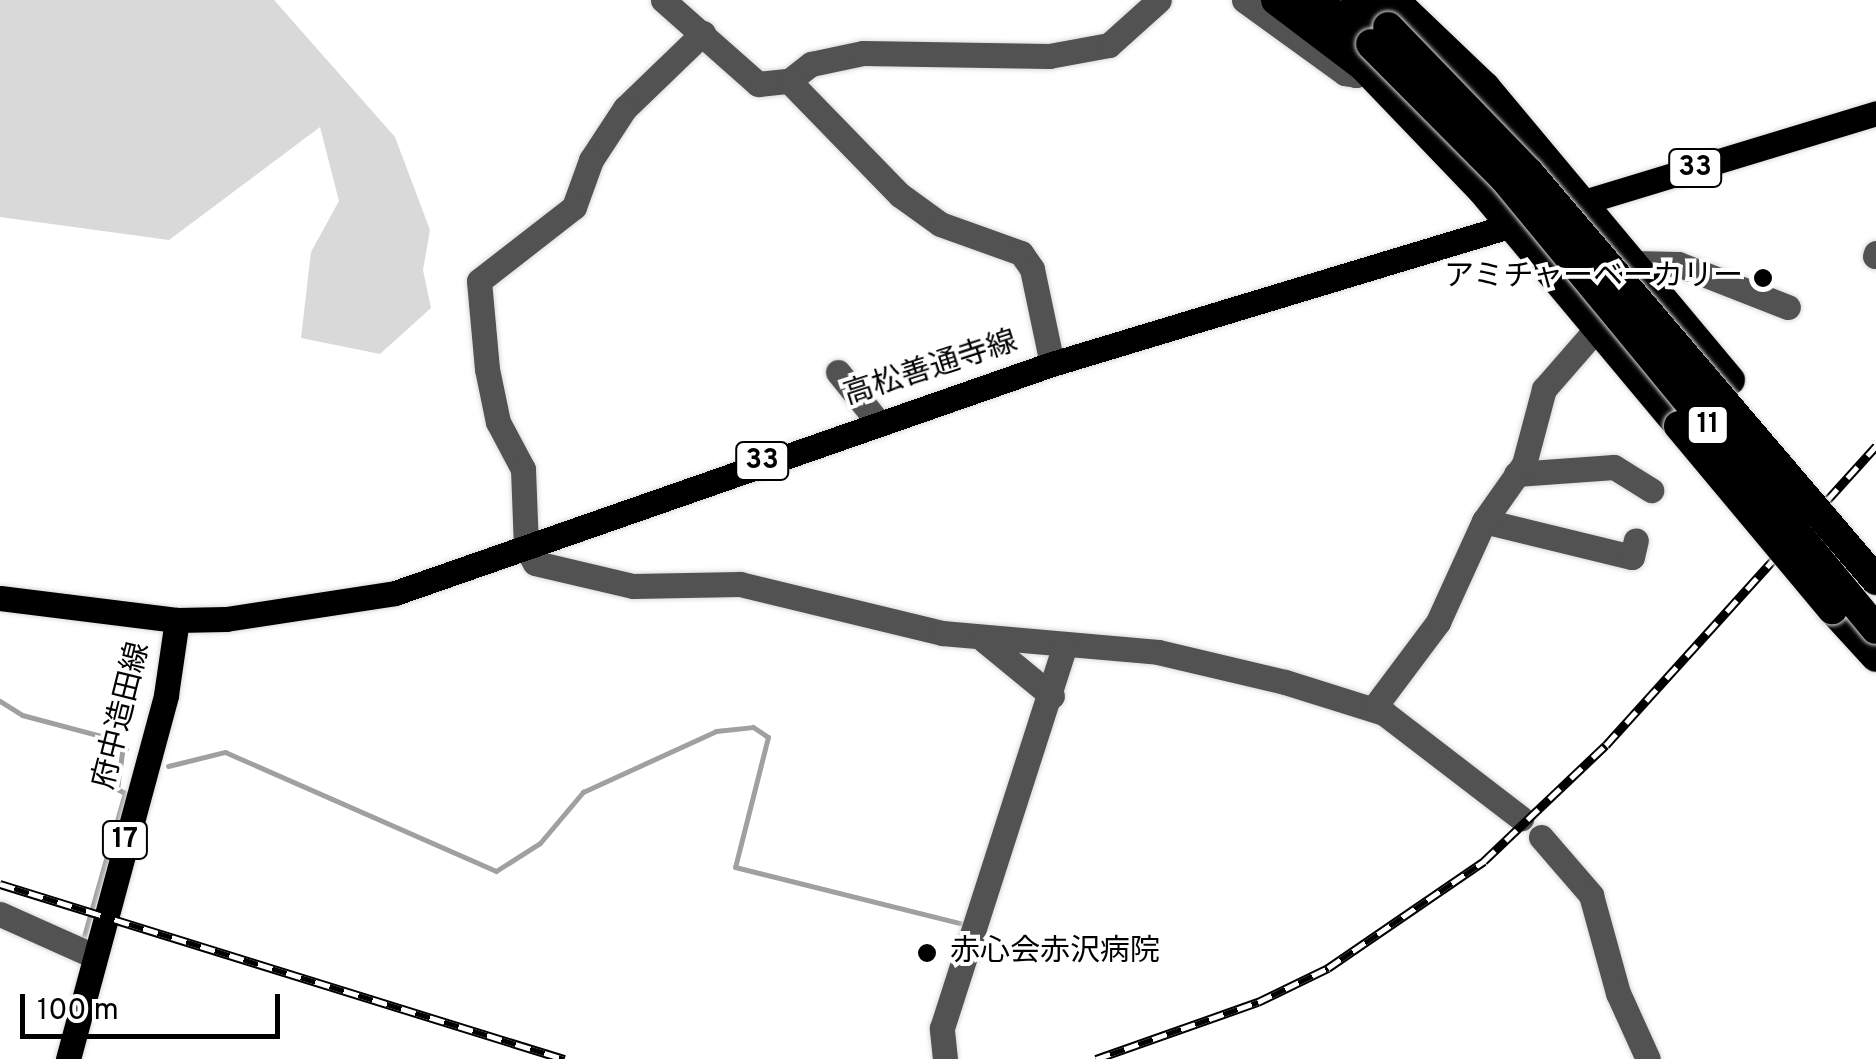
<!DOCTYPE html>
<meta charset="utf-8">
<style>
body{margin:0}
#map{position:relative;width:1876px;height:1059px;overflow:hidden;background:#fff;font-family:Overpass,"Noto Sans JP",sans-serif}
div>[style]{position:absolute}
.green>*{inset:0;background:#d9d9d9}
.stream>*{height:5px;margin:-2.5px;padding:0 2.5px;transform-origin:2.5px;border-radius:2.5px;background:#a0a0a0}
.roads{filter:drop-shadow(0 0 2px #dbdbdb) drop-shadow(0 0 2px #dbdbdb)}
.minor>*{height:25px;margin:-12.5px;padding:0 12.5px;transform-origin:12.5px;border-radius:12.5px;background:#525252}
.major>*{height:25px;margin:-12.5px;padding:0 12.5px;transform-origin:12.5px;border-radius:12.5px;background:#000}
.highway>*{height:30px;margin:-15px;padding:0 15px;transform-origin:15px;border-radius:15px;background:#000}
.rail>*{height:9px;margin-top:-4.5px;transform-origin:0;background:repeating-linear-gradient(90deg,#fff 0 15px,#000 0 30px);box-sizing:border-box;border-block:2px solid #000}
.bridges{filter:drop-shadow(0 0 2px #dbdbdb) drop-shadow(0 0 2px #dbdbdb)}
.highway-bridge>*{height:30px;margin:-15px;padding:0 15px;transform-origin:15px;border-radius:15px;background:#000}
.dots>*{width:28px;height:28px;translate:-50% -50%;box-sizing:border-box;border:5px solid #fff;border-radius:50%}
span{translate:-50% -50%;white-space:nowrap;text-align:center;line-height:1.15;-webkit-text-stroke:8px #fff;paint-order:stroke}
.shield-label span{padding:2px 8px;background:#fff;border:2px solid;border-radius:8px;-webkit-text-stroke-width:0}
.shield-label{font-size:28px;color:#000;font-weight:700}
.poi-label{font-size:30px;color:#000}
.right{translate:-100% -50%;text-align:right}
.left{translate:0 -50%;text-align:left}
.street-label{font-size:30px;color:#000}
.scale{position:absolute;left:20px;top:994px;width:260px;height:45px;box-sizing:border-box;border:5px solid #000;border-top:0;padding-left:12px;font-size:30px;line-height:35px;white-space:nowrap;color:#000;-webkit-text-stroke:8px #fff;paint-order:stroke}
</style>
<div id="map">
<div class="green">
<i style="clip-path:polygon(0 0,274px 0,395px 137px,430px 230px,423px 270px,431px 308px,380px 354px,301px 338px,311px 252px,339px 201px,320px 127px,169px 240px,0 217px)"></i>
</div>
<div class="stream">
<i style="left:0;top:701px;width:26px;rotate:32deg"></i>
<i style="left:22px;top:715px;width:93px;rotate:14.9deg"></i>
<i style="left:112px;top:739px;width:17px;rotate:36deg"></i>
<i style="left:168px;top:766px;width:59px;rotate:-13.8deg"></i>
<i style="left:225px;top:752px;width:296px;rotate:23.7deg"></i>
<i style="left:496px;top:871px;width:52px;rotate:-32.5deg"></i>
<i style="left:540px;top:843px;width:67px;rotate:-49.9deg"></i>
<i style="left:583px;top:792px;width:146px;rotate:-24.6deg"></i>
<i style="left:716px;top:731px;width:37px;rotate:-6deg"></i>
<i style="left:753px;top:727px;width:18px;rotate:34deg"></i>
<i style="left:768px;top:737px;width:134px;rotate:104.2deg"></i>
<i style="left:735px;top:867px;width:239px;rotate:14deg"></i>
<i style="left:83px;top:940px;width:153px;rotate:-74.1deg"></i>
<i style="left:125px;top:793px;width:9px;rotate:-153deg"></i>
<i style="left:117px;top:789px;width:43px;rotate:-82.1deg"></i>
</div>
<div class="roads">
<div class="minor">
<i style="left:663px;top:0;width:127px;rotate:41.5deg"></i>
<i style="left:758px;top:84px;width:31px;rotate:-6deg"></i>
<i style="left:789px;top:81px;width:28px;rotate:-38deg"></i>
<i style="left:811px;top:64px;width:53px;rotate:-11.9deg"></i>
<i style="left:863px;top:53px;width:186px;rotate:0.9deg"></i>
<i style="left:1049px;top:56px;width:61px;rotate:-10.4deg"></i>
<i style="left:1109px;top:45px;width:67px;rotate:-42deg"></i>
<i style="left:1244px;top:0;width:125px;rotate:35.9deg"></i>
<i style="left:1345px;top:73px;width:11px;rotate:10deg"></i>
<i style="left:1356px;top:75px;width:23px;rotate:-47deg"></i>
<i style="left:703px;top:33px;width:108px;rotate:136.1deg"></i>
<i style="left:625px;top:108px;width:62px;rotate:123.2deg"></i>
<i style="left:591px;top:160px;width:50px;rotate:109.9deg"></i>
<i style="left:574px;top:207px;width:120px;rotate:142.1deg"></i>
<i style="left:479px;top:281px;width:88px;rotate:84.8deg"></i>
<i style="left:487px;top:369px;width:54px;rotate:78.3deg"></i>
<i style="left:498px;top:422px;width:53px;rotate:62deg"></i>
<i style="left:523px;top:469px;width:78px;rotate:87.8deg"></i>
<i style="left:526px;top:547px;width:18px;rotate:61deg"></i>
<i style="left:535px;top:563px;width:101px;rotate:13.2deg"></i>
<i style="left:633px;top:586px;width:107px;rotate:-1.1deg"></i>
<i style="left:740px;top:584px;width:208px;rotate:13.6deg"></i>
<i style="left:942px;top:633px;width:217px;rotate:5deg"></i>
<i style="left:1158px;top:652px;width:130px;rotate:13.3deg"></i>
<i style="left:1285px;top:682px;width:104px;rotate:17.4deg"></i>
<i style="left:1384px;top:713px;width:173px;rotate:37.5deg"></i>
<i style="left:789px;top:81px;width:159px;rotate:45.8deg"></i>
<i style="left:900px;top:195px;width:49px;rotate:35.9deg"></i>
<i style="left:940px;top:224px;width:86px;rotate:19.7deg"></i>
<i style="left:1021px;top:253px;width:19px;rotate:55deg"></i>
<i style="left:1032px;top:269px;width:97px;rotate:78.1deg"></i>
<i style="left:1875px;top:256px;width:3px;rotate:-72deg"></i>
<i style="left:1633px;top:263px;width:45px;rotate:1.3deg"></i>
<i style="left:1678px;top:264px;width:118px;rotate:21.4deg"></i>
<i style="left:838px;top:372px;width:64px;rotate:51.3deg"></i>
<i style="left:1516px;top:474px;width:98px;rotate:-4.1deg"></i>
<i style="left:1614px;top:467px;width:44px;rotate:31.9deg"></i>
<i style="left:1484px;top:521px;width:152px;rotate:13.7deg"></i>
<i style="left:1632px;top:557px;width:17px;rotate:-77deg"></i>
<i style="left:984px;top:640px;width:88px;rotate:39.5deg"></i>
<i style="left:1373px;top:709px;width:109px;rotate:-53.2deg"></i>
<i style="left:1438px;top:622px;width:111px;rotate:-65.5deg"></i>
<i style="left:1484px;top:521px;width:70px;rotate:-54.9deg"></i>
<i style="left:1524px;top:464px;width:78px;rotate:-75.1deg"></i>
<i style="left:1544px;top:389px;width:82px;rotate:-48.9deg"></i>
<i style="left:1541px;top:837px;width:77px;rotate:49.2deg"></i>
<i style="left:1591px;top:895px;width:102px;rotate:74.6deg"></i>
<i style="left:1618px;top:993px;width:72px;rotate:65.6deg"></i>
<i style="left:0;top:914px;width:103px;rotate:24.1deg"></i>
<i style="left:945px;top:1059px;width:31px;rotate:-96deg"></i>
<i style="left:942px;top:1028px;width:401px;rotate:-72.2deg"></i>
</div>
<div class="major">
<i style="left:1564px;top:208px;width:326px;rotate:-16.9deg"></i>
<i style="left:0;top:598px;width:178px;rotate:7.1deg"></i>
<i style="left:177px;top:620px;width:49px;rotate:-1.2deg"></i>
<i style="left:226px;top:619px;width:171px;rotate:-8.7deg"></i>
<i style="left:395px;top:593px;width:696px;rotate:-19.22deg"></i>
<i style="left:1052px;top:364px;width:495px;rotate:-16.8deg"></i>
<i style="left:68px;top:1059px;width:377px;rotate:-74.9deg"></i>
<i style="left:166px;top:695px;width:76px;rotate:-81.7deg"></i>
</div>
<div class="highway">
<i style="left:1276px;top:0;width:109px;rotate:37.2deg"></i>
<i style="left:1363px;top:66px;width:172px;rotate:46.2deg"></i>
<i style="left:1482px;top:190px;width:307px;rotate:50.1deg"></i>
<i style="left:1316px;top:0;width:70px;rotate:38.7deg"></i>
<i style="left:1356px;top:0;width:42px;rotate:40.2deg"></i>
<i style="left:1394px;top:0;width:126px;rotate:43.7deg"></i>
<i style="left:1485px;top:87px;width:382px;rotate:50.1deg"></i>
<i style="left:1832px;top:609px;width:65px;rotate:47.5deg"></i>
</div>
</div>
<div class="rail">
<i style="left:0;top:884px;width:591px;rotate:17.24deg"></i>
<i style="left:1096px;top:1059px;width:172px;rotate:-19.4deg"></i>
<i style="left:1258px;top:1002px;width:78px;rotate:-25.9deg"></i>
<i style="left:1328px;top:968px;width:189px;rotate:-34.4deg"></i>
<i style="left:1484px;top:861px;width:168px;rotate:-43.6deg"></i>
<i style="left:1606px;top:745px;width:403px;rotate:-47.9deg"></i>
</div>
<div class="bridges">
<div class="highway-bridge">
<i style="left:1388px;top:27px;width:203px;rotate:46deg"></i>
<i style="left:1529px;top:173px;width:535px;rotate:49.55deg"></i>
<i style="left:1371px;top:44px;width:190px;rotate:45.2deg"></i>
<i style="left:1505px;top:179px;width:583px;rotate:50.5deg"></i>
<i style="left:1679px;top:426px;width:239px;rotate:50.1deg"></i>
</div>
</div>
<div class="dots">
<i style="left:1763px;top:278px;background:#000"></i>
<i style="left:927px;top:953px;background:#000"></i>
</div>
<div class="shield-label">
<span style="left:1695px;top:168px">33</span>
<span style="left:1708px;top:425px">11</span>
<span style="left:762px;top:461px">33</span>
<span style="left:125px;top:840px">17</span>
</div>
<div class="poi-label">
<span class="right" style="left:1743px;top:278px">アミチャーベーカリー</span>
<span class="left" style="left:950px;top:953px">赤心会赤沢病院</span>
</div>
<div class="street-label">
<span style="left:931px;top:370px;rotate:-18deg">高松善通寺線</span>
<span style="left:123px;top:716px;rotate:-76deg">府中造田線</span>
</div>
<div class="scale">100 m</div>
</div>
